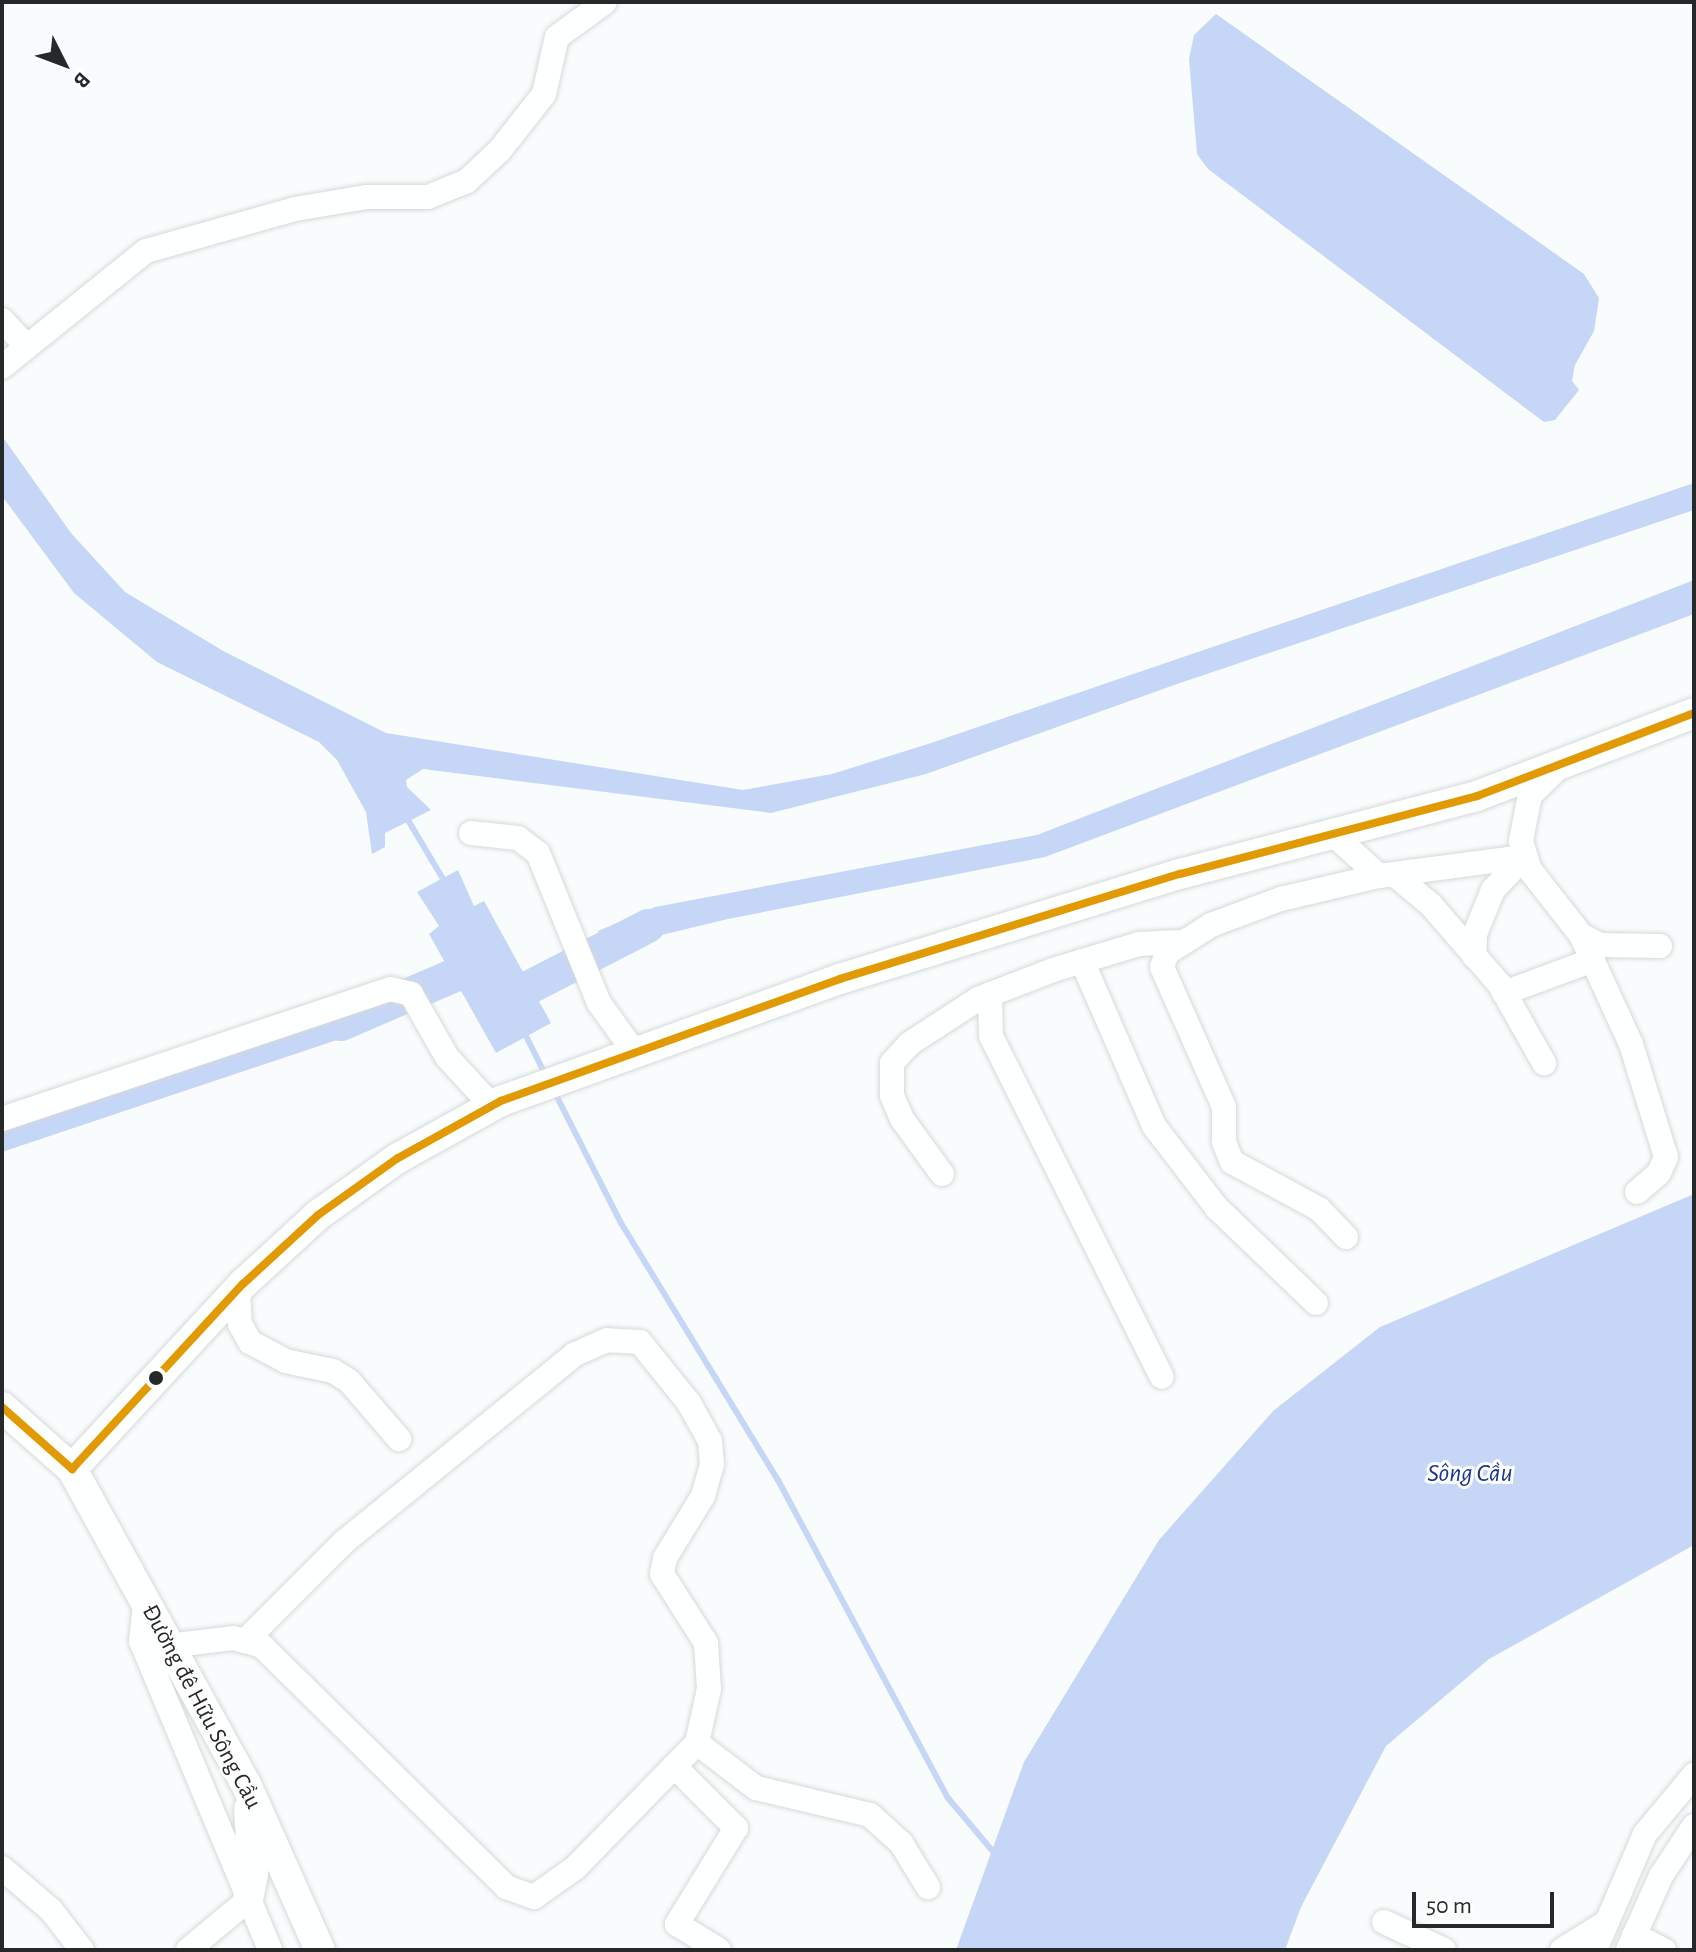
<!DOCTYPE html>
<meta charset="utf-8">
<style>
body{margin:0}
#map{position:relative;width:1696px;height:1952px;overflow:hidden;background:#f8fcfd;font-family:"Alegreya Sans",sans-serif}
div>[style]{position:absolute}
.water>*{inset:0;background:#c6d6f7}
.stream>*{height:6px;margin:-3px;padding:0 3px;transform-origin:3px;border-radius:3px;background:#c6d6f7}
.river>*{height:34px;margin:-17px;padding:0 17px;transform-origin:17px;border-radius:17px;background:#c6d6f7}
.roads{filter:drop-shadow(0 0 2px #d5d9da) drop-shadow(0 0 2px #d5d9da)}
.minor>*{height:24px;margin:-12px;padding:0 12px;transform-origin:12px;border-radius:12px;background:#feffff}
.major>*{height:30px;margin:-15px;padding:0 15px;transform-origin:15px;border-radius:15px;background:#feffff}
.bus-1>*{height:8px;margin:-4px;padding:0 4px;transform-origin:4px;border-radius:4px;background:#e29a04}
.dots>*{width:22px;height:22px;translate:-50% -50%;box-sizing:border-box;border:4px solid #fff;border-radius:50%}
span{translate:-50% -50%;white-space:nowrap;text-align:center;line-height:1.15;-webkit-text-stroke:6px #fff;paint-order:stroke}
.street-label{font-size:24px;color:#25292a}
.water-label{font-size:26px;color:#1c358e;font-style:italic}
.frame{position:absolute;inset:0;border:4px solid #25292a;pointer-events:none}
.north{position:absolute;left:24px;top:24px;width:80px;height:80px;-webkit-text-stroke:6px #fff;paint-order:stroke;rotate:132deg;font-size:22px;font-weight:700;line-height:32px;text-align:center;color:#25292a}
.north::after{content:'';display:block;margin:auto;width:28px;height:36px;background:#25292a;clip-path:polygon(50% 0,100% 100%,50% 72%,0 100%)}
.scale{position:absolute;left:1412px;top:1892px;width:142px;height:36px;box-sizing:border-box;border:4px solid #25292a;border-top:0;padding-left:10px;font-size:24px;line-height:28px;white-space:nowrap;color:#25292a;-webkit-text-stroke:6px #fff;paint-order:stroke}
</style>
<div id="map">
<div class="water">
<i style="clip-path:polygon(1216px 14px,1584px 274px,1599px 298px,1594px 331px,1575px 365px,1572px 381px,1579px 390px,1555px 420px,1544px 422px,1208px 169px,1197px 154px,1189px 59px,1194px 35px)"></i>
<i style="clip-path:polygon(2px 436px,71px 533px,125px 592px,225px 652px,386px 733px,743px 790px,832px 774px,931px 743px,1694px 483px,1694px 510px,1177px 684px,926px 774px,771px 813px,423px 769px,406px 780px,407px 787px,431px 810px,385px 833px,385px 847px,372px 854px,366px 812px,337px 760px,319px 742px,157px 662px,74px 593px,2px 496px)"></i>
<i style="clip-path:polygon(1694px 580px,1694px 614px,1045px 857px,728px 919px,653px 937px,613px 960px,598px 931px,655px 907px,1037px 835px)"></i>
<i style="clip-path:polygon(458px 870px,474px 906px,484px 901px,551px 1023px,496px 1053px,429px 934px,439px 926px,417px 892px)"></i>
<i style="clip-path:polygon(378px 1000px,388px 1018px,352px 1035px,2px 1152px,2px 1126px)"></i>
<i style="clip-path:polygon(1694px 1194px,1694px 1545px,1489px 1659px,1386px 1746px,1301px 1907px,1285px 1950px,956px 1950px,1024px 1762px,1159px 1540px,1273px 1411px,1380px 1327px)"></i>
</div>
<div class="stream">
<i style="left:405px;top:815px;width:80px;rotate:59.3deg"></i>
<i style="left:524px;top:1032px;width:49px;rotate:63.4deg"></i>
<i style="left:553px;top:1089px;width:150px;rotate:63.1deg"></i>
<i style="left:621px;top:1223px;width:301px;rotate:58.6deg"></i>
<i style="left:778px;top:1480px;width:361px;rotate:61.9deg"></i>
<i style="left:948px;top:1798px;width:73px;rotate:50deg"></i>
</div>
<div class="river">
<i style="left:507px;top:999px;width:159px;rotate:-27.4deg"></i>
<i style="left:341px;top:1024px;width:160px;rotate:-23.2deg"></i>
</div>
<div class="roads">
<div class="minor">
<i style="left:2px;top:320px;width:34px;rotate:47deg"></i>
<i style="left:2px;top:367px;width:185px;rotate:-38.9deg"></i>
<i style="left:146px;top:251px;width:155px;rotate:-15.7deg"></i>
<i style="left:295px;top:209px;width:73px;rotate:-9.5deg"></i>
<i style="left:367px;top:197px;width:61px"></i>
<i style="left:428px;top:197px;width:42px;rotate:-22.3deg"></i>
<i style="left:467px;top:181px;width:45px;rotate:-43.2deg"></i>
<i style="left:500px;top:150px;width:71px;rotate:-51.8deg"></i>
<i style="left:544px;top:94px;width:58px;rotate:-77.2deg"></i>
<i style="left:557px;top:37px;width:59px;rotate:-36.1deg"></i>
<i style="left:1558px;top:768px;width:39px;rotate:136deg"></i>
<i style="left:1530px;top:795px;width:47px;rotate:101.1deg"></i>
<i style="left:1521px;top:841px;width:30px;rotate:73deg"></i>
<i style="left:1530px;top:870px;width:83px;rotate:51.9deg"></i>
<i style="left:1581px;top:935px;width:21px;rotate:28deg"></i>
<i style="left:1600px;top:945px;width:60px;rotate:1deg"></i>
<i style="left:471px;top:833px;width:47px;rotate:6.1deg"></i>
<i style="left:518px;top:838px;width:25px;rotate:37deg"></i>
<i style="left:538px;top:853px;width:162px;rotate:67.9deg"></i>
<i style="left:599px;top:1003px;width:62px;rotate:54.2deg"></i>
<i style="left:1333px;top:834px;width:62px;rotate:42.4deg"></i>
<i style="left:1395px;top:875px;width:47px;rotate:39.8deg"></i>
<i style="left:1431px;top:905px;width:106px;rotate:49.2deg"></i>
<i style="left:1500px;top:985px;width:90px;rotate:60.6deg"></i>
<i style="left:1581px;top:935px;width:120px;rotate:65.4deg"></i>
<i style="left:1631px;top:1044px;width:118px;rotate:72.8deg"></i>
<i style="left:1666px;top:1157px;width:17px;rotate:114deg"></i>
<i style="left:1659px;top:1173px;width:29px;rotate:139deg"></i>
<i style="left:1474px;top:956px;width:22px;rotate:-87deg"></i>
<i style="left:1475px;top:934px;width:48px;rotate:-67.8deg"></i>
<i style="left:1493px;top:890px;width:45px;rotate:-46.8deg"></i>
<i style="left:1082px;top:961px;width:180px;rotate:66.4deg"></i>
<i style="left:1154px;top:1126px;width:103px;rotate:52.5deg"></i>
<i style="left:1217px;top:1208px;width:137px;rotate:43.8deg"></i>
<i style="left:1504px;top:993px;width:95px;rotate:-20.3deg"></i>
<i style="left:990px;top:994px;width:42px;rotate:88.6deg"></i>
<i style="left:991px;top:1036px;width:381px;rotate:63.4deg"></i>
<i style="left:2px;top:1119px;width:409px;rotate:-18.5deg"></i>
<i style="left:390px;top:989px;width:22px;rotate:13deg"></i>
<i style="left:411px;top:994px;width:73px;rotate:60.3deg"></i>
<i style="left:447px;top:1057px;width:67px;rotate:47.4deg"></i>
<i style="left:942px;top:1174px;width:68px;rotate:-126deg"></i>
<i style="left:902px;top:1119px;width:26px;rotate:-113deg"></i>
<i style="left:892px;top:1095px;width:32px;rotate:-90deg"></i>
<i style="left:892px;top:1063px;width:25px;rotate:-48deg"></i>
<i style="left:909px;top:1044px;width:82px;rotate:-33.1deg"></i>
<i style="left:978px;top:999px;width:80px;rotate:-21.1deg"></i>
<i style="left:1053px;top:970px;width:90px;rotate:-16.8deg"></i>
<i style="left:1139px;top:944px;width:39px;rotate:-3deg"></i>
<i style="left:1346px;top:1237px;width:39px;rotate:-134deg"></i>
<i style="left:1319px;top:1209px;width:99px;rotate:-151.6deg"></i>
<i style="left:1232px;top:1162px;width:22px;rotate:-112deg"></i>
<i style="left:1224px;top:1142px;width:35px;rotate:-90deg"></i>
<i style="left:1224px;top:1107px;width:153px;rotate:-113.9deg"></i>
<i style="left:1162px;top:967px;width:15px;rotate:-70deg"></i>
<i style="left:1167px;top:953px;width:52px;rotate:-32.5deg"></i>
<i style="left:1211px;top:925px;width:75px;rotate:-20.4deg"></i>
<i style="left:1281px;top:899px;width:101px;rotate:-13.2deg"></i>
<i style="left:1379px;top:876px;width:146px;rotate:-7.5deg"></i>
<i style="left:238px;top:1289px;width:35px;rotate:87deg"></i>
<i style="left:240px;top:1324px;width:21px;rotate:61deg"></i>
<i style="left:250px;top:1342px;width:40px;rotate:28deg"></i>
<i style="left:285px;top:1361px;width:49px;rotate:11.8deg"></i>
<i style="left:333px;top:1371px;width:19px;rotate:32deg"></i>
<i style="left:349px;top:1381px;width:77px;rotate:49.2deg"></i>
<i style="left:145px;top:1604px;width:37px;rotate:96deg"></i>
<i style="left:141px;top:1641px;width:335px;rotate:67.3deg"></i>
<i style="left:168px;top:1646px;width:65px;rotate:-7deg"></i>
<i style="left:233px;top:1638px;width:12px;rotate:14deg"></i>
<i style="left:245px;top:1641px;width:18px;rotate:16deg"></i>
<i style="left:262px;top:1646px;width:343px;rotate:44.6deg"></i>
<i style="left:506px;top:1887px;width:30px;rotate:20deg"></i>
<i style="left:534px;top:1897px;width:50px;rotate:-35.3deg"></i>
<i style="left:575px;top:1868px;width:175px;rotate:-45.7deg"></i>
<i style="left:697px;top:1743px;width:55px;rotate:-77.5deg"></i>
<i style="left:709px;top:1689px;width:46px;rotate:-93.7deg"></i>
<i style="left:706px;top:1643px;width:82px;rotate:-122.5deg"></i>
<i style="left:662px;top:1574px;width:16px;rotate:-79deg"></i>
<i style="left:665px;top:1558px;width:73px;rotate:-58.5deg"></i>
<i style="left:703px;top:1496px;width:33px;rotate:-74deg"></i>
<i style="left:712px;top:1464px;width:23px;rotate:-95deg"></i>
<i style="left:710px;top:1441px;width:43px;rotate:-118.9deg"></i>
<i style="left:689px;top:1403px;width:78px;rotate:-128.8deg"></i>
<i style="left:640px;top:1342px;width:33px;rotate:-177deg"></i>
<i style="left:607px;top:1340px;width:36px;rotate:156deg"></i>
<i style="left:574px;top:1355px;width:296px;rotate:140.9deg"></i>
<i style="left:344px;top:1542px;width:140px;rotate:135deg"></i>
<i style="left:697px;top:1743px;width:74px;rotate:37.3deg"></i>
<i style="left:756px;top:1788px;width:117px;rotate:13.3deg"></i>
<i style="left:870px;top:1815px;width:42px;rotate:42.1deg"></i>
<i style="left:901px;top:1843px;width:52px;rotate:58.5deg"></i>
<i style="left:674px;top:1766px;width:88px;rotate:45deg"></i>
<i style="left:736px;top:1828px;width:113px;rotate:121.6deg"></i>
<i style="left:677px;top:1924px;width:49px;rotate:31.8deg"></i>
<i style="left:2px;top:1868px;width:65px;rotate:40.6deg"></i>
<i style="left:51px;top:1910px;width:51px;rotate:52.2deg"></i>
<i style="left:1384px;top:1922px;width:66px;rotate:25deg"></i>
<i style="left:1634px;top:1935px;width:34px;rotate:27deg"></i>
<i style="left:188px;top:1950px;width:78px;rotate:-39.8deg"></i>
<i style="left:1562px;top:1950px;width:53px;rotate:-31.9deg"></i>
<i style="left:1595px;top:1950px;width:126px;rotate:-66.7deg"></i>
<i style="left:1645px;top:1834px;width:77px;rotate:-50.3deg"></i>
<i style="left:1628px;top:1950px;width:81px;rotate:-66deg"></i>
<i style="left:1661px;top:1876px;width:60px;rotate:-56.6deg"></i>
</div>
<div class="major">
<i style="left:2px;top:1407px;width:94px;rotate:41.5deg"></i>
<i style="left:72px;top:1469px;width:360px;rotate:61.1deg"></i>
<i style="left:246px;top:1784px;width:182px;rotate:66deg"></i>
<i style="left:72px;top:1469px;width:252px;rotate:-47.3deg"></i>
<i style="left:243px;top:1284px;width:102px;rotate:-42.6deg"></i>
<i style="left:318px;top:1215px;width:98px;rotate:-35.5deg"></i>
<i style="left:398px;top:1158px;width:118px;rotate:-29deg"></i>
<i style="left:501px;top:1101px;width:360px;rotate:-19.8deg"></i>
<i style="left:840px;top:979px;width:356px;rotate:-17.2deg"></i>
<i style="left:1180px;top:874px;width:307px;rotate:-14.7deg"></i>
<i style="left:1477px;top:796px;width:232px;rotate:-20.9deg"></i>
<i style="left:248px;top:1900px;width:26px;rotate:-79deg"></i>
<i style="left:253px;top:1874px;width:65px;rotate:-93.5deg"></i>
</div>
</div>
<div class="bus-1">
<i style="left:2px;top:1407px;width:94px;rotate:41.5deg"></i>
<i style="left:72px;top:1469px;width:252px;rotate:-47.3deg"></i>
<i style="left:243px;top:1284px;width:102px;rotate:-42.6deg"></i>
<i style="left:318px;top:1215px;width:98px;rotate:-35.5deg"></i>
<i style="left:398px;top:1158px;width:118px;rotate:-29deg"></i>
<i style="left:501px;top:1101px;width:360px;rotate:-19.8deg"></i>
<i style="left:840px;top:979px;width:356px;rotate:-17.2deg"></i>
<i style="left:1180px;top:874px;width:307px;rotate:-14.7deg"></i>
<i style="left:1477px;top:796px;width:232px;rotate:-20.9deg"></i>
</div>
<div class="dots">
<i style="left:156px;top:1378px;background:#25292a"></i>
</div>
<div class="street-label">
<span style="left:201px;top:1707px;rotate:62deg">Đường đê Hữu Sông Cầu</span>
</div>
<div class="water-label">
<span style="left:1470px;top:1474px">Sông Cầu</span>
</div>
<div class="frame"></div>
<div class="north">B</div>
<div class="scale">50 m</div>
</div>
